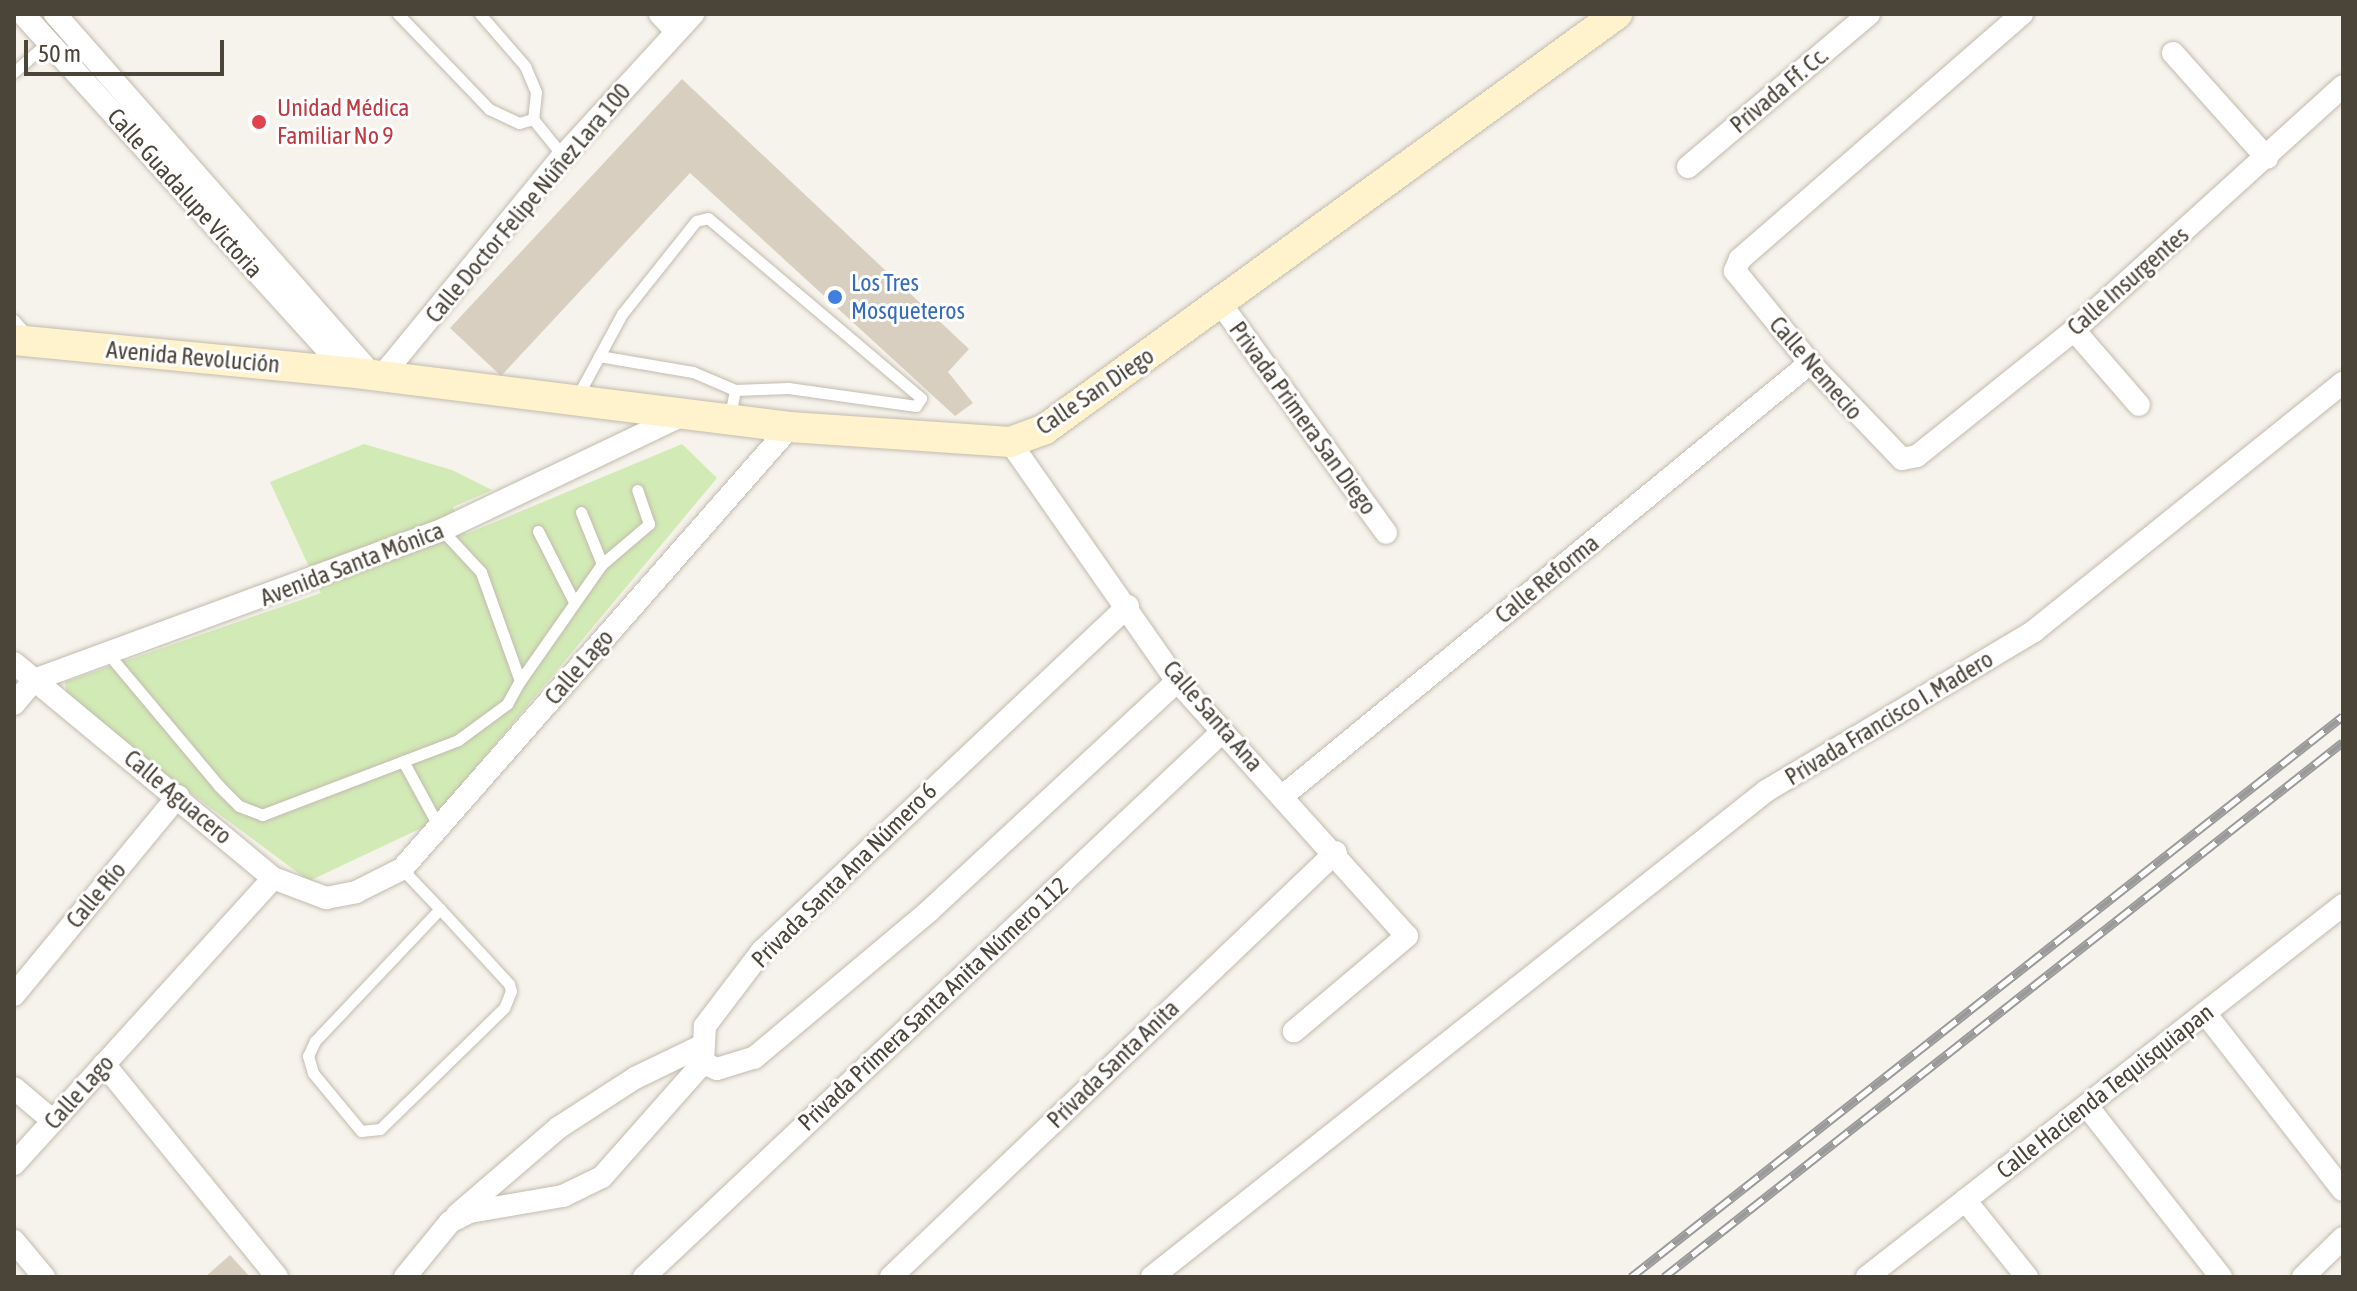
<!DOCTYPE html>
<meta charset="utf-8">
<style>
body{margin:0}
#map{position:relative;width:2357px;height:1291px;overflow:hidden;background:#f6f3ec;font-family:"Asap Condensed",sans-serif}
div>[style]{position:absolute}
.green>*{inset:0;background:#d2eab5}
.building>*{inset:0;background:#d8cfc1}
.roads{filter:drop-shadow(0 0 2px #c2bbae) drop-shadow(0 0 2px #c2bbae)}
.service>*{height:11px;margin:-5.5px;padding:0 5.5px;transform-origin:5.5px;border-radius:5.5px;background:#fff}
.minor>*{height:22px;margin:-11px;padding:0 11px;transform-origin:11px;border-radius:11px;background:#fff}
.secondary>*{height:30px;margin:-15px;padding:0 15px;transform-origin:15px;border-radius:15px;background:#fff3cd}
.rail>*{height:9px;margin-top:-4.5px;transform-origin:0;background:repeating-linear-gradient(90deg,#fff 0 18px,#9a9a9a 0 36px);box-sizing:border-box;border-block:2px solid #9a9a9a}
.dots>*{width:22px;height:22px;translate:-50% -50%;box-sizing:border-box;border:4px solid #fff;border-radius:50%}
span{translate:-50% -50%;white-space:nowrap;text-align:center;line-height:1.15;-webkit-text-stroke:6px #fff;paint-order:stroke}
.street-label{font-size:24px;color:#4b4439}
.health-label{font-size:24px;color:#be3a42}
.left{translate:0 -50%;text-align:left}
.shop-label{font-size:24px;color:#366cbe}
.frame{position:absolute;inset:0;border:16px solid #4b4439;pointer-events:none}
.scale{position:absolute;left:24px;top:40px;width:200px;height:36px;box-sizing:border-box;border:4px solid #4b4439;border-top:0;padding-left:10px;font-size:24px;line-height:28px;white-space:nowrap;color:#4b4439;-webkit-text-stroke:6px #fff;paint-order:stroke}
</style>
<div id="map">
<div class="green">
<i style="clip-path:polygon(364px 444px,452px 470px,492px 490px,453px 507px,466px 534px,682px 444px,717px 478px,428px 825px,309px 881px,67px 701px,65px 682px,321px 593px,270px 482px)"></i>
</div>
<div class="building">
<i style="clip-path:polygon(682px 79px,969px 349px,948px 372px,973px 403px,955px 416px,690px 173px,501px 376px,450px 328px)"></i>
<i style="clip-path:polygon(230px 1255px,250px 1277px,205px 1277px)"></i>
</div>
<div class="roads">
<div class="service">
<i style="left:398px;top:14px;width:132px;rotate:46.2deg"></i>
<i style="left:489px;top:109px;width:33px;rotate:25deg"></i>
<i style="left:519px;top:123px;width:15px;rotate:-16deg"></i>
<i style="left:480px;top:14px;width:69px;rotate:49.1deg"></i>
<i style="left:525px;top:66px;width:28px;rotate:67deg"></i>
<i style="left:536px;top:92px;width:27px;rotate:96deg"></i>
<i style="left:533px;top:119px;width:48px;rotate:51deg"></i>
<i style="left:14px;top:72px;width:45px;rotate:-41.4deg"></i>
<i style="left:14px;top:320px;width:20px;rotate:49deg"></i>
<i style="left:599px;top:356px;width:95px;rotate:9.7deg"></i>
<i style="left:693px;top:372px;width:46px;rotate:23.2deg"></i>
<i style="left:576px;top:399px;width:97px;rotate:-61.6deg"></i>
<i style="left:622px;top:314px;width:119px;rotate:-51.5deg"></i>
<i style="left:696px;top:221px;width:12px;rotate:-14deg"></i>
<i style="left:708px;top:218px;width:279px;rotate:40.2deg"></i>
<i style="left:921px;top:398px;width:9px;rotate:122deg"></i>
<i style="left:916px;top:406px;width:129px;rotate:-172deg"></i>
<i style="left:788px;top:388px;width:53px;rotate:177.8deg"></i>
<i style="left:735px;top:390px;width:26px;rotate:101deg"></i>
<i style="left:581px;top:512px;width:56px;rotate:68deg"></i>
<i style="left:538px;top:531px;width:80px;rotate:63.1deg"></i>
<i style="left:110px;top:656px;width:170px;rotate:50deg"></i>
<i style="left:219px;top:786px;width:28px;rotate:45deg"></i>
<i style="left:239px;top:806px;width:25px;rotate:21deg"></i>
<i style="left:262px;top:815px;width:210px;rotate:-20.9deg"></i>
<i style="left:458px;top:740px;width:61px;rotate:-36.3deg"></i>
<i style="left:507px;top:704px;width:26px;rotate:-61deg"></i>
<i style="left:520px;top:681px;width:116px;rotate:-109.7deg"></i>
<i style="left:481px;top:572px;width:57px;rotate:-132.9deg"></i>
<i style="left:520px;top:681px;width:143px;rotate:-55deg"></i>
<i style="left:602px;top:564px;width:62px;rotate:-40.4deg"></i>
<i style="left:649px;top:524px;width:36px;rotate:-109deg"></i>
<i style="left:403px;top:761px;width:75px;rotate:61.4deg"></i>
<i style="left:402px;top:869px;width:55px;rotate:46.5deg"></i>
<i style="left:440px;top:909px;width:102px;rotate:47.4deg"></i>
<i style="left:509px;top:984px;width:7px;rotate:74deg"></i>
<i style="left:511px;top:991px;width:18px;rotate:112deg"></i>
<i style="left:504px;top:1008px;width:173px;rotate:135.7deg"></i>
<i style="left:380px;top:1129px;width:19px;rotate:174deg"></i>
<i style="left:361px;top:1131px;width:75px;rotate:-129.6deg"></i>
<i style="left:313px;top:1073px;width:18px;rotate:-106deg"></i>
<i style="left:308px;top:1056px;width:17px;rotate:-65deg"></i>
<i style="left:315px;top:1041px;width:182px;rotate:-46.6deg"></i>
</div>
<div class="minor">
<i style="left:23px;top:14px;width:484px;rotate:47.8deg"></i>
<i style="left:55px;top:14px;width:480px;rotate:48.7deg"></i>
<i style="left:660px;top:14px;width:23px;rotate:47deg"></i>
<i style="left:2022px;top:14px;width:374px;rotate:139deg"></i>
<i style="left:1740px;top:259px;width:13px;rotate:113deg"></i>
<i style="left:1735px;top:271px;width:119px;rotate:50.8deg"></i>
<i style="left:1810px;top:363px;width:133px;rotate:46.2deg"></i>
<i style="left:1902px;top:459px;width:15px;rotate:-11deg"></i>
<i style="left:1917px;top:456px;width:201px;rotate:-38.7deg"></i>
<i style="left:2074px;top:330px;width:363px;rotate:-42.2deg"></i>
<i style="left:2173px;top:53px;width:141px;rotate:48.2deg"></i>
<i style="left:1688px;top:167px;width:237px;rotate:-40.2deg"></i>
<i style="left:1221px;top:304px;width:282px;rotate:54.2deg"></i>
<i style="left:2074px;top:330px;width:99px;rotate:49.1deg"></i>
<i style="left:382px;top:376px;width:285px;rotate:-50.6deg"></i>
<i style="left:563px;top:156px;width:193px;rotate:-47.5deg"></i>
<i style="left:1010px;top:442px;width:292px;rotate:55.1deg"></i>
<i style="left:1177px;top:681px;width:343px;rotate:48deg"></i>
<i style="left:1407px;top:936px;width:148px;rotate:139.9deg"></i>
<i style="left:14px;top:663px;width:337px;rotate:39.7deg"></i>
<i style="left:273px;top:878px;width:57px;rotate:20.7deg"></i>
<i style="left:326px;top:898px;width:31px;rotate:-11deg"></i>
<i style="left:356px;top:892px;width:51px;rotate:-26.6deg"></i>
<i style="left:402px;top:869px;width:588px;rotate:-48.72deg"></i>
<i style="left:14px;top:704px;width:31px;rotate:-50deg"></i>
<i style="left:34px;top:680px;width:435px;rotate:-20.2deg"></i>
<i style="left:442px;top:530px;width:269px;rotate:-25.5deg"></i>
<i style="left:1284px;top:795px;width:681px;rotate:-39.4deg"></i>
<i style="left:14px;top:995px;width:258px;rotate:-50.5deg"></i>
<i style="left:2205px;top:1013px;width:224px;rotate:52.1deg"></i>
<i style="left:703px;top:1063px;width:15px;rotate:23deg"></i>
<i style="left:717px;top:1069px;width:39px;rotate:-17deg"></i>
<i style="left:754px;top:1058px;width:229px;rotate:-40deg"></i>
<i style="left:929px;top:911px;width:338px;rotate:-42.8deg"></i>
<i style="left:104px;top:1064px;width:274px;rotate:50.9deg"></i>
<i style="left:14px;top:1088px;width:51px;rotate:40.2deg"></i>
<i style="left:2087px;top:1106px;width:217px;rotate:51.9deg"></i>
<i style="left:14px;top:1164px;width:386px;rotate:-47.8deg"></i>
<i style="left:1965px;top:1200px;width:99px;rotate:51.2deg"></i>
<i style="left:457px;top:1215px;width:133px;rotate:-40.7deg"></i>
<i style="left:558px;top:1128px;width:92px;rotate:-33deg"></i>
<i style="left:635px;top:1078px;width:71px;rotate:-25.8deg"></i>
<i style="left:14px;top:1241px;width:47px;rotate:50.2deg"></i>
<i style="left:405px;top:1277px;width:71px;rotate:-50.7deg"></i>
<i style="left:450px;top:1222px;width:22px;rotate:-27deg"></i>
<i style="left:470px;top:1212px;width:94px;rotate:-9.8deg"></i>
<i style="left:563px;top:1196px;width:43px;rotate:-26deg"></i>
<i style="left:602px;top:1177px;width:152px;rotate:-48.5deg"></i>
<i style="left:703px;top:1063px;width:37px;rotate:-87deg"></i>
<i style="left:705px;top:1026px;width:94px;rotate:-52.8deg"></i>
<i style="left:762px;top:951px;width:503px;rotate:-43.31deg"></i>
<i style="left:644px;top:1277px;width:794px;rotate:-43.32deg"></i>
<i style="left:891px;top:1277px;width:615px;rotate:-43.68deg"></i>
<i style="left:1152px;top:1277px;width:783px;rotate:-38.36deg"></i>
<i style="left:1766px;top:791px;width:312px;rotate:-30.8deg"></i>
<i style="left:2034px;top:631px;width:396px;rotate:-38.8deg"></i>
<i style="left:1867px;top:1277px;width:604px;rotate:-38.01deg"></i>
<i style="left:2303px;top:1277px;width:56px;rotate:-44.3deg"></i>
</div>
<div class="secondary">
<i style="left:14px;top:340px;width:336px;rotate:5.5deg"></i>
<i style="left:348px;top:372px;width:445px;rotate:7.1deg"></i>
<i style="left:790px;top:427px;width:221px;rotate:3.9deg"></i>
<i style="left:1010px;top:442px;width:37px;rotate:-20deg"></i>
<i style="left:1045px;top:429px;width:707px;rotate:-35.96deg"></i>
</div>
</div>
<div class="rail">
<i style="left:1631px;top:1277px;width:906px;rotate:-38.24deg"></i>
<i style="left:1664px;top:1277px;width:864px;rotate:-38.24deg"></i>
</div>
<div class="dots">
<i style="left:259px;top:122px;background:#e0444e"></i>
<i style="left:835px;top:297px;background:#3f7fe0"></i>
</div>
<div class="street-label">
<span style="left:1779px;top:90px;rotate:-40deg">Privada Ff. Cc.</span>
<span style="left:185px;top:193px;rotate:48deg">Calle Guadalupe Victoria</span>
<span style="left:528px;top:203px;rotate:-50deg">Calle Doctor Felipe Núñez Lara 100</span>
<span style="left:2128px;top:281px;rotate:-41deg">Calle Insurgentes</span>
<span style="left:193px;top:357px;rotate:5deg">Avenida Revolución</span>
<span style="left:1816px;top:368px;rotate:49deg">Calle Nemecio</span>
<span style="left:1095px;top:391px;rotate:-34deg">Calle San Diego</span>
<span style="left:1303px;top:418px;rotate:54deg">Privada Primera San Diego</span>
<span style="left:352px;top:564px;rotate:-21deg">Avenida Santa Mónica</span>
<span style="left:1547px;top:579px;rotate:-39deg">Calle Reforma</span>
<span style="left:579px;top:667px;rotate:-49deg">Calle Lago</span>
<span style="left:1213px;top:716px;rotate:49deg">Calle Santa Ana</span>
<span style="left:1889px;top:718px;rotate:-31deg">Privada Francisco I. Madero</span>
<span style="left:178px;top:797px;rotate:40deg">Calle Aguacero</span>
<span style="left:844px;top:875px;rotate:-45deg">Privada Santa Ana Número 6</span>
<span style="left:96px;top:895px;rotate:-50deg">Calle Río</span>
<span style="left:933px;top:1004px;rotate:-43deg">Privada Primera Santa Anita Número 112</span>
<span style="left:1113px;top:1064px;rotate:-44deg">Privada Santa Anita</span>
<span style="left:2105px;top:1091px;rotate:-38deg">Calle Hacienda Tequisquiapan</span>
<span style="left:79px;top:1092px;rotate:-48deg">Calle Lago</span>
</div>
<div class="health-label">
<span class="left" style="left:277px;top:122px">Unidad Médica<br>Familiar No 9</span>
</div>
<div class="shop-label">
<span class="left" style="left:851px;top:297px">Los Tres<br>Mosqueteros</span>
</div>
<div class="frame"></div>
<div class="scale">50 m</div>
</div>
